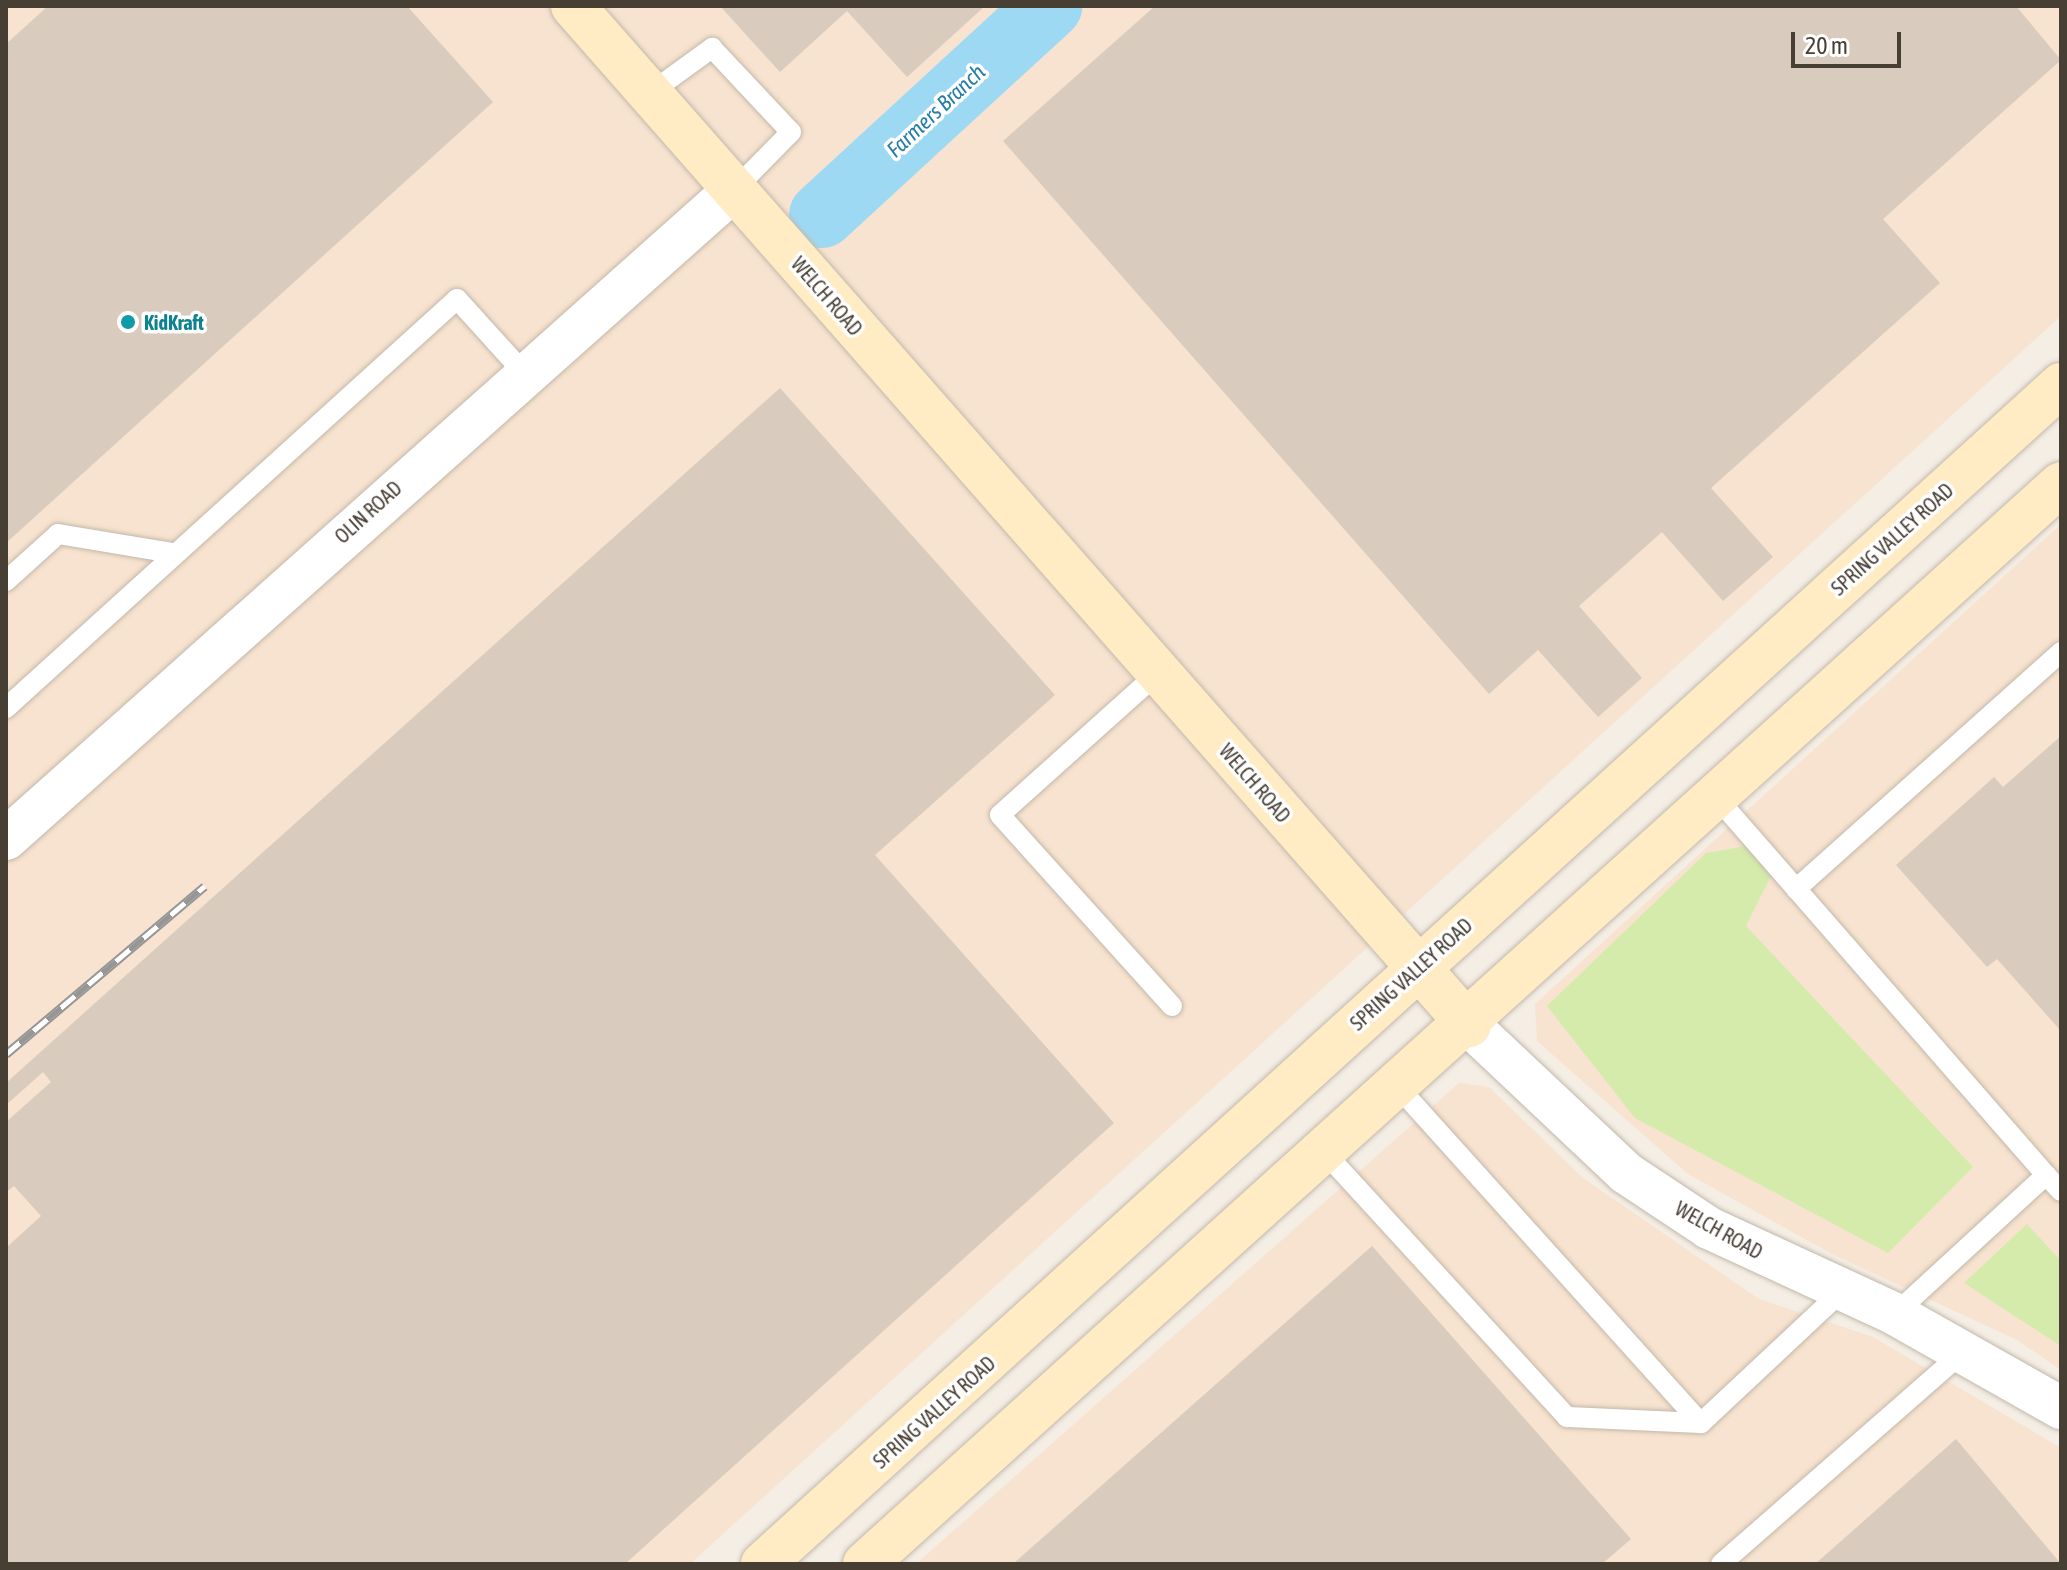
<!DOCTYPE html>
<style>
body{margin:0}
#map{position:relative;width:2067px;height:1570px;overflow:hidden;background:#f4eee5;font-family:"Asap Condensed",sans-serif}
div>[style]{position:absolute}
.commercial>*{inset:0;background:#f7e3cf}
.green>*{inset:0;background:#d4ebac}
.river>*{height:66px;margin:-33px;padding:0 33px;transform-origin:33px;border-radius:33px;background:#9ed9f4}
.building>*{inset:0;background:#d9cbbd}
.roads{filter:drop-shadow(0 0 2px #c3b8ab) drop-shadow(0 0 2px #c3b8ab)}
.lane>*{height:20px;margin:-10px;padding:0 10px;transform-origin:10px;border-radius:10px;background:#fff}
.street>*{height:42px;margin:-21px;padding:0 21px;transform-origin:21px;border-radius:21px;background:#fff}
.secondary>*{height:44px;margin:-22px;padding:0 22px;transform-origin:22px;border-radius:22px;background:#ffebc4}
.rail>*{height:9px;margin-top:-4.5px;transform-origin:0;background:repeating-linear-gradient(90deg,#fff 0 18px,#969696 0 36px);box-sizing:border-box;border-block:2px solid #969696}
.dots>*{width:22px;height:22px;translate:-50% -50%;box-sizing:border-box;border:4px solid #fff;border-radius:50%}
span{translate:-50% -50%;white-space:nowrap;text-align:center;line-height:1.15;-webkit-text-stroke:7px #fff;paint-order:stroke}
.street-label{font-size:20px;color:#473e34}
.culture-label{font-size:20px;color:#0d838f;font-weight:700}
.left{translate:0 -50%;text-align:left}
.water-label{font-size:22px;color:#257da8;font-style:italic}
.frame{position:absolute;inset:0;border:8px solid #473e34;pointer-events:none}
.scale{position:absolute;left:1791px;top:32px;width:110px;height:36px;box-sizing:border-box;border:4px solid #473e34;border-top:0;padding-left:10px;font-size:24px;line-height:28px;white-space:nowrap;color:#473e34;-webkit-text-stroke:6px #fff;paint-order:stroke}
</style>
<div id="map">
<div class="commercial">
<i style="clip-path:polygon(6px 6px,2061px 6px,2061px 316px,690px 1564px,6px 1564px)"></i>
<i style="clip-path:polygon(2061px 524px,2061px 1370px,2017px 1340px,1832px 1254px,1688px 1174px,1537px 1041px,1535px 1004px)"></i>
<i style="clip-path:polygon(1459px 1083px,1489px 1087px,1583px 1178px,1759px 1299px,1873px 1337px,2061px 1448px,2061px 1564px,916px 1564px)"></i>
</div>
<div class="green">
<i style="clip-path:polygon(1747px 846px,1776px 866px,1746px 926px,1973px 1167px,1888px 1253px,1635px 1118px,1547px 1006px,1706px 853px)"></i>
<i style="clip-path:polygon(2027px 1224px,2061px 1261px,2061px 1346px,1964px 1283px)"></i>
</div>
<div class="river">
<i style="left:822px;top:215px;width:309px;rotate:-42.6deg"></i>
</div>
<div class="building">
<i style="clip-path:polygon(48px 6px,407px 6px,493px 102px,6px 543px,6px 44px)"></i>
<i style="clip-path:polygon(720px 6px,985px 6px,907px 77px,847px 11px,780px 72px)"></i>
<i style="clip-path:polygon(1155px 6px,2016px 6px,2061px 60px,1883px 219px,1940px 283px,1711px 488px,1773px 557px,1723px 601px,1662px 532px,1579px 606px,1642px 678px,1598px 717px,1538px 650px,1489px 694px,1003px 141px)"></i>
<i style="clip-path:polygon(780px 388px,1055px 695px,875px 855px,1114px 1123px,625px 1564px,6px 1564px,6px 1248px,41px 1216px,14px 1186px,6px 1192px,6px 1122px,51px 1082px,43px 1072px,6px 1105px,6px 1083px)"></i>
<i style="clip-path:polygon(2061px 736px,2061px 1031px,1997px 959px,1987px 967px,1896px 865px,1994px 777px,2003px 787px)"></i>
<i style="clip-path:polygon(1372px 1246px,1631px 1539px,1602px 1564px,1013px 1564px)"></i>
<i style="clip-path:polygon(1956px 1439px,2061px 1564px,1815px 1564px,1857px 1527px)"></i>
</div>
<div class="roads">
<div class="lane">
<i style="left:650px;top:93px;width:77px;rotate:-36deg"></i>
<i style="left:712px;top:48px;width:115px;rotate:46.8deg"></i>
<i style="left:791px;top:132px;width:81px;rotate:134.5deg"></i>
<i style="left:6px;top:581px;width:70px;rotate:-42.1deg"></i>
<i style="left:58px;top:534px;width:115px;rotate:9.5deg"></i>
<i style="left:1158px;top:673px;width:212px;rotate:138.1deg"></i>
<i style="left:1000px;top:815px;width:257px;rotate:48deg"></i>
<i style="left:6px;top:708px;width:609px;rotate:-42.2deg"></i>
<i style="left:457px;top:299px;width:100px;rotate:47.8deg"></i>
<i style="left:1717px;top:798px;width:500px;rotate:48.89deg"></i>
<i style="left:2046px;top:1175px;width:205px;rotate:137.4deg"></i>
<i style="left:1796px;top:889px;width:356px;rotate:-41.8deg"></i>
<i style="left:1399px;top:1088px;width:451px;rotate:48deg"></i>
<i style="left:1701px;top:1423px;width:193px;rotate:-43.1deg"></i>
<i style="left:1326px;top:1154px;width:357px;rotate:47.5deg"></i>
<i style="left:1567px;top:1417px;width:134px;rotate:2.6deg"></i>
<i style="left:2046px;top:1175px;width:22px;rotate:47deg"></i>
<i style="left:1721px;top:1564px;width:322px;rotate:-41.2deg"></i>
</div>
<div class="street">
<i style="left:6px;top:839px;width:975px;rotate:-41.72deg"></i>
<i style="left:1469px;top:1025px;width:216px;rotate:43.3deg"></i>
<i style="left:1626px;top:1173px;width:100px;rotate:33.5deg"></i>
<i style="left:1709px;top:1228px;width:205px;rotate:24.8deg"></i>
<i style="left:1895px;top:1314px;width:191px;rotate:29.5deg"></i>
</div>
<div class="secondary">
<i style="left:573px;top:6px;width:1357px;rotate:48.68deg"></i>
<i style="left:763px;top:1564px;width:1754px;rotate:-42.25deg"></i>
<i style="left:865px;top:1564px;width:1611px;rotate:-42.08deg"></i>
</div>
</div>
<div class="rail">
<i style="left:6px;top:1054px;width:260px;rotate:-40.2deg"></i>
</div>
<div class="dots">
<i style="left:128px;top:322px;background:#0f9aa8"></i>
</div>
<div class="street-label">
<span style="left:827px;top:296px;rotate:49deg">WELCH ROAD</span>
<span style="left:368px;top:512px;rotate:-42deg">OLIN ROAD</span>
<span style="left:1892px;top:539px;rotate:-42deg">SPRING VALLEY ROAD</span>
<span style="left:1255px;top:783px;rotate:49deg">WELCH ROAD</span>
<span style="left:1411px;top:974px;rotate:-42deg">SPRING VALLEY ROAD</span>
<span style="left:1719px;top:1230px;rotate:29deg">WELCH ROAD</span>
<span style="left:934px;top:1412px;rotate:-42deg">SPRING VALLEY ROAD</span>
</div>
<div class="culture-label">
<span class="left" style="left:144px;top:322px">KidKraft</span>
</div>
<div class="water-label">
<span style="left:936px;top:111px;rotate:-43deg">Farmers Branch</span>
</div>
<div class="frame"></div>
<div class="scale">20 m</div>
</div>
